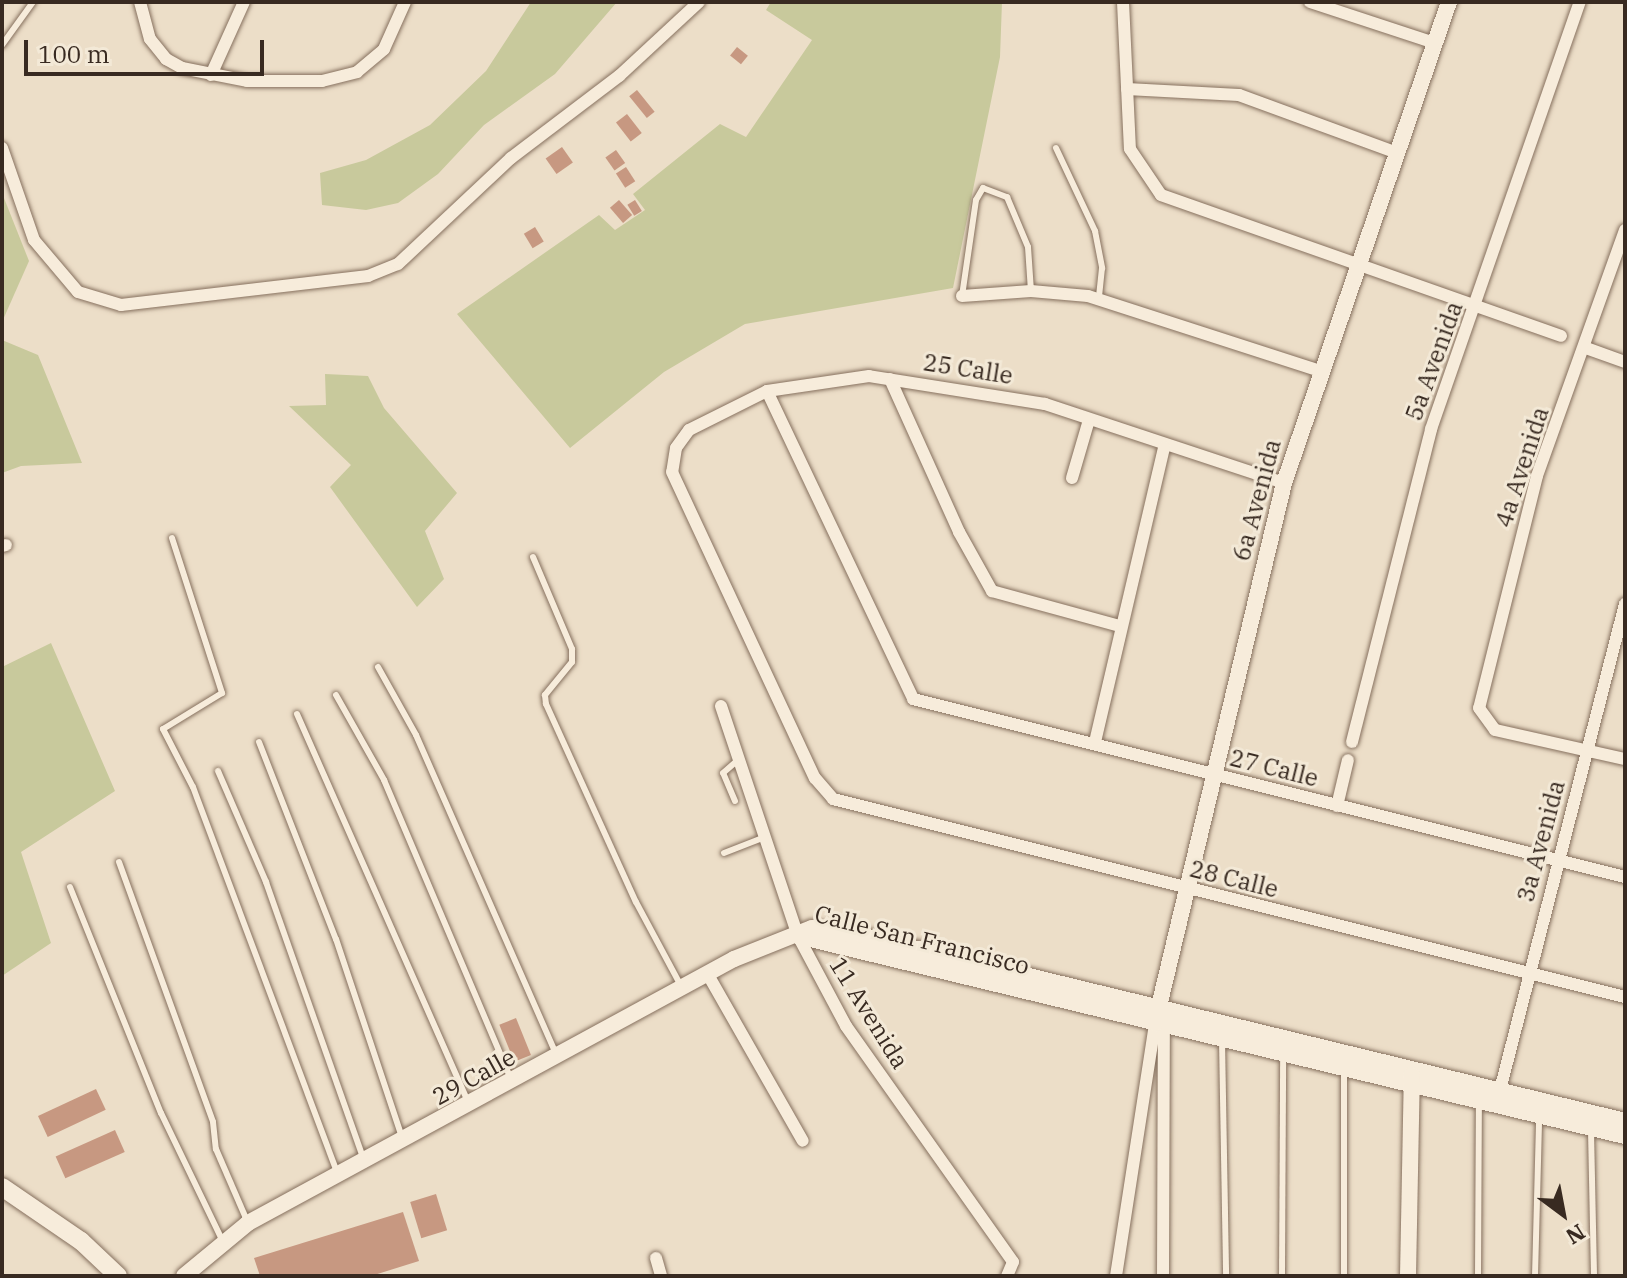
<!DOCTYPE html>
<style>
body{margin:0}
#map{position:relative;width:1627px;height:1278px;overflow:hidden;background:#ecdec8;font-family:"IBM Plex Serif",serif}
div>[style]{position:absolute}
.green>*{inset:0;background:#c8c99c}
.building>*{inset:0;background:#c79881;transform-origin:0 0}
.roads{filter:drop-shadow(0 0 2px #86705e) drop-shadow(0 0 2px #86705e)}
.service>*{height:6px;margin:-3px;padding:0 3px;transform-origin:3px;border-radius:3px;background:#f7ecdb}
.minor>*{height:12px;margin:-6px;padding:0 6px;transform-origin:6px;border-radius:6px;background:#f7ecdb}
.tertiary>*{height:16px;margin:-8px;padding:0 8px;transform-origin:8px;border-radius:8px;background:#f7ecdb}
.secondary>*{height:18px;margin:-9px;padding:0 9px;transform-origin:9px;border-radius:9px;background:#f7ecdb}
span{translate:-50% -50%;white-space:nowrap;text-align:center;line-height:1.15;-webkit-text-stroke:6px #f3e9d7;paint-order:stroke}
.street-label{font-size:24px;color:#382a21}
.frame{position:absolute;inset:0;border:4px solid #382a21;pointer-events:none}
.north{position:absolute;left:1523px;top:1174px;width:80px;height:80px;-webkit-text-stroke:6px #f3e9d7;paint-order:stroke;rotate:148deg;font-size:22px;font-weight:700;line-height:32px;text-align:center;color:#382a21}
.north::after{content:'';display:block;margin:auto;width:28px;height:36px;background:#382a21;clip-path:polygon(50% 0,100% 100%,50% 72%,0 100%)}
.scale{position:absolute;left:24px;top:40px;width:240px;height:36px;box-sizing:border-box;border:4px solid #382a21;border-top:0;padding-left:10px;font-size:24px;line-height:28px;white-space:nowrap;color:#382a21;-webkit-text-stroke:6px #f3e9d7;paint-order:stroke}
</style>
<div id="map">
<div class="green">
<i style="clip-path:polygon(531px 2px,617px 2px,555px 74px,484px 125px,438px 174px,398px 203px,366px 210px,322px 205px,320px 173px,366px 160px,430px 125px,486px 71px)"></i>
<i style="clip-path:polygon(771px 2px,1002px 2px,1000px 57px,953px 288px,745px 324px,664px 372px,570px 448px,457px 314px,599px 215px,615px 230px,645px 210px,633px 194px,720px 124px,746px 137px,812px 40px,766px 10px)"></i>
<i style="clip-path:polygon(2px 193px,29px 261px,2px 322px)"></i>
<i style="clip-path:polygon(2px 340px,38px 355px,82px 463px,21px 466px,2px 473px)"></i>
<i style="clip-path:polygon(325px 374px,368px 376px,384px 408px,457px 493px,425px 531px,444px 579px,417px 607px,330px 487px,351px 465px,289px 406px,326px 405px)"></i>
<i style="clip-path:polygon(51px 643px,115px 791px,21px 852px,51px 943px,2px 976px,2px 667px)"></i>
</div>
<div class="building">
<i style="left:737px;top:47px;width:14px;height:11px;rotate:39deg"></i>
<i style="left:637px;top:90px;width:28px;height:10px;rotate:51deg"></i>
<i style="left:627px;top:114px;width:24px;height:14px;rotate:52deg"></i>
<i style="left:562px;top:147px;width:19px;height:20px;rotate:55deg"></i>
<i style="left:616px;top:150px;width:16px;height:13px;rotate:55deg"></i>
<i style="left:626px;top:167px;width:17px;height:12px;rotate:57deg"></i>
<i style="left:619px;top:200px;width:20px;height:12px;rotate:49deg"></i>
<i style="left:635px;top:200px;width:13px;height:9px;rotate:58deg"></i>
<i style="left:535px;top:227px;width:17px;height:13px;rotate:59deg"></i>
<i style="left:516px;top:1018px;width:40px;height:18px;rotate:68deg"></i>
<i style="left:96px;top:1089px;width:23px;height:64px;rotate:65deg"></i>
<i style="left:115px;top:1130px;width:24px;height:65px;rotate:66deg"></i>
<i style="left:436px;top:1194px;width:38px;height:27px;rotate:73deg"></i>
<i style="clip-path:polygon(403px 1212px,419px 1261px,371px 1276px,260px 1276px,254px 1258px)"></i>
</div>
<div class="roads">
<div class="service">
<i style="left:2px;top:45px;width:53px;rotate:-54.2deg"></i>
<i style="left:1056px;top:148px;width:92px;rotate:64.8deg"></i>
<i style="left:1095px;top:231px;width:38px;rotate:79deg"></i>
<i style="left:1102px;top:268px;width:31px;rotate:96deg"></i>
<i style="left:962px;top:296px;width:97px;rotate:-81.7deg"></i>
<i style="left:976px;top:200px;width:14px;rotate:-60deg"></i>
<i style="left:983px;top:188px;width:26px;rotate:21deg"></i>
<i style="left:1007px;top:197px;width:54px;rotate:67.2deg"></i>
<i style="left:1028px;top:247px;width:44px;rotate:86.1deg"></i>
<i style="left:172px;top:538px;width:163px;rotate:72.1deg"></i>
<i style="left:222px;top:693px;width:69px;rotate:148.6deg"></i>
<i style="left:163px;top:729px;width:65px;rotate:62.7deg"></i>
<i style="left:193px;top:787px;width:411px;rotate:69.5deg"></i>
<i style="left:533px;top:557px;width:100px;rotate:67deg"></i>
<i style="left:572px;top:649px;width:13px;rotate:90deg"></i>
<i style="left:572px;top:662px;width:43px;rotate:129.3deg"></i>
<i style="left:545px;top:695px;width:9px;rotate:84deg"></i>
<i style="left:546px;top:704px;width:217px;rotate:65.6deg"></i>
<i style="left:636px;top:902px;width:93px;rotate:61.8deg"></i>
<i style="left:378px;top:667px;width:78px;rotate:60.8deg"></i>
<i style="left:416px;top:735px;width:348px;rotate:66.3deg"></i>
<i style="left:336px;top:695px;width:98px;rotate:60.5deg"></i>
<i style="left:384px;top:780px;width:323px;rotate:67deg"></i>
<i style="left:297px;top:714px;width:424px;rotate:66.2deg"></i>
<i style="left:259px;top:742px;width:212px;rotate:68.7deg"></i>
<i style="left:336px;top:939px;width:209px;rotate:71.6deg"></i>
<i style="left:218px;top:771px;width:121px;rotate:66.6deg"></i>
<i style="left:266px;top:882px;width:293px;rotate:70.6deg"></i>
<i style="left:735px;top:801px;width:30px;rotate:-113deg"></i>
<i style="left:723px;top:773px;width:21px;rotate:-41deg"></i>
<i style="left:724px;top:853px;width:44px;rotate:-21.3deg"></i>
<i style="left:119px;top:862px;width:276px;rotate:70.1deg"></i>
<i style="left:213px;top:1122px;width:27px;rotate:84deg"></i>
<i style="left:216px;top:1149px;width:81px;rotate:66.6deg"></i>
<i style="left:70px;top:887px;width:244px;rotate:68.1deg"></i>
<i style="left:161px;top:1113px;width:141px;rotate:64.3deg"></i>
<i style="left:1222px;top:1040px;width:236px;rotate:89deg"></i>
<i style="left:1344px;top:1071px;width:205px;rotate:90deg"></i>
<i style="left:1591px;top:1131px;width:145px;rotate:88.8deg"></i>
<i style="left:1282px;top:1276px;width:221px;rotate:-89.7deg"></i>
<i style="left:1478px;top:1276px;width:173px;rotate:-89.7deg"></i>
<i style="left:1535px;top:1276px;width:157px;rotate:-88.5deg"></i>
</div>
<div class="minor">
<i style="left:140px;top:2px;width:38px;rotate:75deg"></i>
<i style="left:150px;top:39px;width:26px;rotate:51deg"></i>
<i style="left:166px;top:59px;width:18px;rotate:29deg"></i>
<i style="left:182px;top:68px;width:66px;rotate:11.3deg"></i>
<i style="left:247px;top:81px;width:75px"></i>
<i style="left:322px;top:81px;width:36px;rotate:-14deg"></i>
<i style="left:357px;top:72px;width:35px;rotate:-40deg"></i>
<i style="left:384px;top:49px;width:51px;rotate:-65.9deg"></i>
<i style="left:1123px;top:2px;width:147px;rotate:87.3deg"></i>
<i style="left:1130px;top:149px;width:55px;rotate:56deg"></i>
<i style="left:1161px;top:195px;width:424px;rotate:19.4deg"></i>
<i style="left:1310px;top:2px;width:132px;rotate:18.2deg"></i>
<i style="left:211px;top:75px;width:80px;rotate:-65.7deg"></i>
<i style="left:1127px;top:89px;width:112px;rotate:3.1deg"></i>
<i style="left:1239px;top:95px;width:166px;rotate:20.1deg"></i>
<i style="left:2px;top:148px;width:97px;rotate:70.8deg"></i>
<i style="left:34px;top:240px;width:68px;rotate:49.8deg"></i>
<i style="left:78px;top:292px;width:45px;rotate:16.8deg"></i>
<i style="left:121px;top:305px;width:249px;rotate:-6.7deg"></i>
<i style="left:368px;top:276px;width:32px;rotate:-22deg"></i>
<i style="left:398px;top:264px;width:155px;rotate:-43.2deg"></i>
<i style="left:511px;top:158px;width:136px;rotate:-37.2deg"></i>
<i style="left:619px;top:76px;width:109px;rotate:-42.8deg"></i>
<i style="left:1625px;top:230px;width:261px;rotate:109.7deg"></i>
<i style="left:1537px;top:476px;width:239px;rotate:104deg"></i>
<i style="left:1479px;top:708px;width:27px;rotate:54deg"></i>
<i style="left:1495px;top:730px;width:133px;rotate:12.6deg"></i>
<i style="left:962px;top:296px;width:69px;rotate:-4.1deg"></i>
<i style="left:1031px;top:291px;width:57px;rotate:5deg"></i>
<i style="left:1088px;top:296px;width:244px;rotate:17.9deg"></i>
<i style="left:1586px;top:348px;width:41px;rotate:19.7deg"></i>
<i style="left:890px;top:379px;width:168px;rotate:65.7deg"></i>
<i style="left:959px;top:532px;width:68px;rotate:60.8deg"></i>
<i style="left:992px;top:591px;width:133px;rotate:15.3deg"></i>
<i style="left:767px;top:391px;width:341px;rotate:64.6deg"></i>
<i style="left:913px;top:699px;width:734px;rotate:14.04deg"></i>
<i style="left:1072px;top:478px;width:60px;rotate:-73.7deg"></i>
<i style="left:1284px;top:483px;width:252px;rotate:-161.7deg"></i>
<i style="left:1045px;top:404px;width:178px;rotate:-171deg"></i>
<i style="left:869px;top:376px;width:103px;rotate:171.6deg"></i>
<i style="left:767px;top:391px;width:87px;rotate:153.4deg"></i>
<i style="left:689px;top:430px;width:22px;rotate:126deg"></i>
<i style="left:676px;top:448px;width:24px;rotate:99deg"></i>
<i style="left:672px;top:472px;width:338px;rotate:65deg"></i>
<i style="left:815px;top:778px;width:28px;rotate:49deg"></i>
<i style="left:833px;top:799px;width:816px;rotate:14.04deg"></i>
<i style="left:2px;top:546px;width:4px;rotate:-14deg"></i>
<i style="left:721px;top:706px;width:243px;rotate:71.5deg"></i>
<i style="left:798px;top:936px;width:102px;rotate:61.9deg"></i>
<i style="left:846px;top:1026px;width:289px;rotate:54.7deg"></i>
<i style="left:1013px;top:1262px;width:15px;rotate:113deg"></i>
<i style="left:1095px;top:742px;width:303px;rotate:-76.8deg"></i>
<i style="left:1352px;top:742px;width:323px;rotate:-75.8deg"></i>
<i style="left:1431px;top:429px;width:452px;rotate:-70.8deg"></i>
<i style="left:1337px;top:806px;width:47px;rotate:-76.6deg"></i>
<i style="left:707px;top:973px;width:193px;rotate:60.3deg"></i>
<i style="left:1500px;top:1090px;width:502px;rotate:-75.58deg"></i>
<i style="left:656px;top:1258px;width:19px;rotate:74deg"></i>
<i style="left:1116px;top:1276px;width:256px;rotate:-81.2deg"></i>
<i style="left:1163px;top:1276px;width:251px;rotate:-89.8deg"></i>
</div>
<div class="tertiary">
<i style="left:798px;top:936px;width:851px;rotate:13.6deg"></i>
<i style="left:1155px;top:1023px;width:555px;rotate:-76.56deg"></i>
<i style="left:1284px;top:483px;width:509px;rotate:-71.07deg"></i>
<i style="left:184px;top:1276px;width:83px;rotate:-39.6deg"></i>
<i style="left:248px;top:1223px;width:553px;rotate:-28.51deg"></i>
<i style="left:734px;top:959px;width:84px;rotate:-21.7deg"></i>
<i style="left:812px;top:928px;width:53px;rotate:8.7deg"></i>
<i style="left:864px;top:936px;width:783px;rotate:13.66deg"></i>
<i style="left:1408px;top:1276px;width:201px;rotate:-88.9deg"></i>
</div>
<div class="secondary">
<i style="left:2px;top:1187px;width:96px;rotate:34.4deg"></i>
<i style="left:81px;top:1241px;width:51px;rotate:43.4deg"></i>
</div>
</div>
<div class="street-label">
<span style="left:1434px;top:361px;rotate:-70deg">5a Avenida</span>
<span style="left:968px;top:369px;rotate:9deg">25 Calle</span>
<span style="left:1522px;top:467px;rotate:-72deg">4a Avenida</span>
<span style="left:1257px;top:500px;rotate:-75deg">6a Avenida</span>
<span style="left:1274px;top:768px;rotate:14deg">27 Calle</span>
<span style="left:1541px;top:841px;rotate:-75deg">3a Avenida</span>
<span style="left:1234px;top:879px;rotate:14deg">28 Calle</span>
<span style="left:922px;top:940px;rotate:14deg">Calle San Francisco</span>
<span style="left:869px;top:1013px;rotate:58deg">11 Avenida</span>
<span style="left:474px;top:1077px;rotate:-29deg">29 Calle</span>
</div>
<div class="frame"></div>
<div class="north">N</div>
<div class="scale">100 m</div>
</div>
